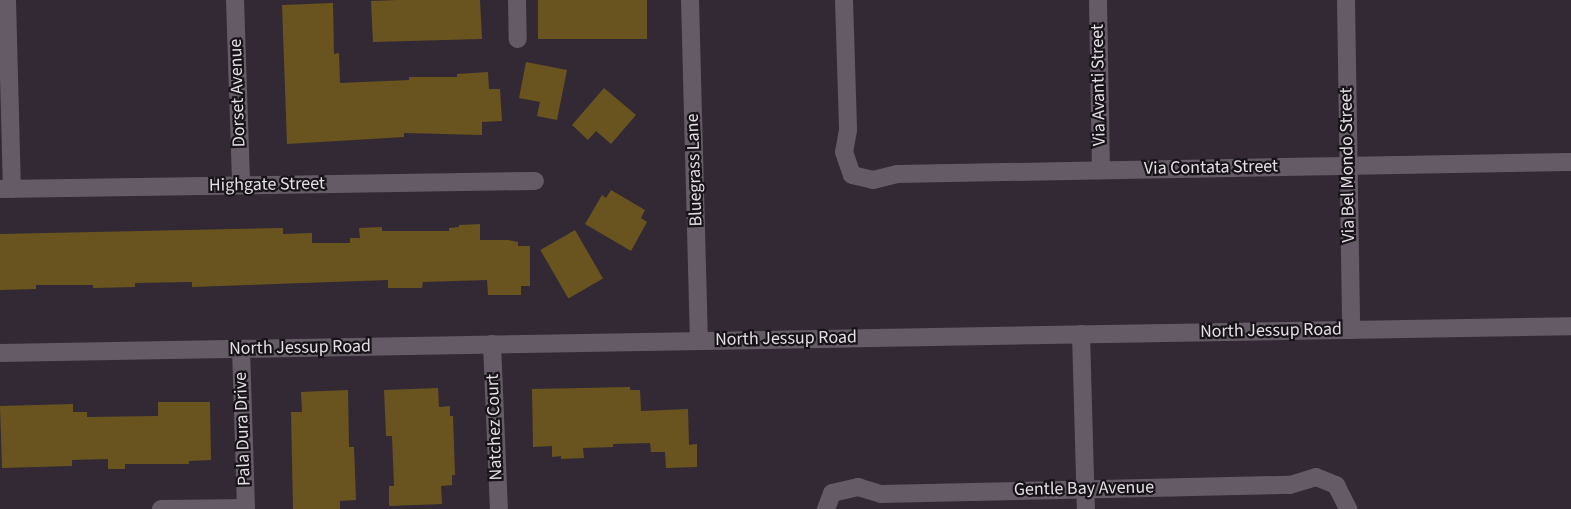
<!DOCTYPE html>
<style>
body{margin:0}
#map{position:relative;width:1571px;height:509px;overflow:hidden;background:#322934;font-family:"Source Sans 3",sans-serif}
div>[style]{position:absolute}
.building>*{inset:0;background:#69541f;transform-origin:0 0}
.minor>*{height:18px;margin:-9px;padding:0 9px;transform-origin:9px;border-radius:9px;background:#655b67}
span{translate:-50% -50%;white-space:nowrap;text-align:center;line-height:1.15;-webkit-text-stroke:4.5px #171318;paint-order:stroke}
.street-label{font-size:18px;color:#e4dee5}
</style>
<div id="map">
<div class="building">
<i style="clip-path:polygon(397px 0,480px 0,482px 39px,373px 42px,371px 1px)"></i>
<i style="left:538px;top:0;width:109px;height:39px"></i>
<i style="clip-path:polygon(333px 3px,334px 54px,339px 53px,340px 83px,409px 80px,409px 77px,457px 77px,457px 74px,488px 72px,489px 89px,500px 89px,502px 121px,482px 122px,482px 135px,404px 133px,404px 137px,287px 144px,282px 5px)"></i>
<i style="clip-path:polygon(526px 62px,567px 70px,557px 120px,537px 116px,540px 102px,519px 98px)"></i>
<i style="clip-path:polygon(604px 88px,636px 115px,611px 144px,596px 131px,588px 140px,572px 125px)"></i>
<i style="clip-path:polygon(611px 190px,645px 210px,641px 218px,647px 222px,631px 251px,585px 224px,602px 195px,606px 198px)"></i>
<i style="clip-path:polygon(480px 224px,480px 240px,508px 240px,518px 242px,518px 246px,530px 246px,530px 286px,521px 286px,521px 295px,488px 295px,487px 280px,423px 282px,422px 288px,388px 288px,388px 280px,192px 287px,192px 282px,135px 283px,135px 287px,93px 288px,93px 285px,36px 285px,36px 289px,0 290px,0 234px,283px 228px,283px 234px,312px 233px,312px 243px,350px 243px,350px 238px,360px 238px,359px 228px,382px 227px,382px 231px,449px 231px,449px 228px,459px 227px,459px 225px)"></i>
<i style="left:575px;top:230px;width:56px;height:40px;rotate:60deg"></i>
<i style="clip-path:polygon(630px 387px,630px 390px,640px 390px,641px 411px,688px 409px,689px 445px,697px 444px,697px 467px,666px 468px,665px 452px,651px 452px,650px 443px,613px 444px,613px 447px,583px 448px,584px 458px,561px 459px,561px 456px,552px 457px,552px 446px,533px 447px,532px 389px)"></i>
<i style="clip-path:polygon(438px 388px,439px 407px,450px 406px,450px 416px,453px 416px,455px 475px,452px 475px,452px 485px,441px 486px,442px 504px,389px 506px,389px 486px,394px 486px,392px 436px,386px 436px,384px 390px)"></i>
<i style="clip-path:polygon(348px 390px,349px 447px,354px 447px,356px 500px,340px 501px,340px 509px,293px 509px,291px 412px,302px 412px,301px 392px)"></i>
<i style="clip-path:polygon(158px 402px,210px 402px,211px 460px,189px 461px,189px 464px,125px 464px,125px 469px,108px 469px,108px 459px,72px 460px,72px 466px,2px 468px,0 406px,73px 404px,73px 412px,87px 412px,87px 417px,158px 416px)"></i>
</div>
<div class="minor">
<i style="left:7px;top:0;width:189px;rotate:88.5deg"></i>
<i style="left:235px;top:0;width:185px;rotate:88.1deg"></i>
<i style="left:517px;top:0;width:39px;rotate:89deg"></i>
<i style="left:690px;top:0;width:341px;rotate:88.5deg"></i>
<i style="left:844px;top:0;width:130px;rotate:88.2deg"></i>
<i style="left:848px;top:130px;width:22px;rotate:100deg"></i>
<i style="left:844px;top:152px;width:24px;rotate:71deg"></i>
<i style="left:852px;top:175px;width:22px;rotate:13deg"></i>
<i style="left:873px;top:180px;width:25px;rotate:-14deg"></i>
<i style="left:897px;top:174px;width:674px;rotate:-1.02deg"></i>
<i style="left:1098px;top:0;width:170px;rotate:89deg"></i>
<i style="left:1346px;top:0;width:330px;rotate:89.1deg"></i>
<i style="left:0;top:189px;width:535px;rotate:-0.86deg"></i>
<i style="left:1081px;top:334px;width:175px;rotate:88.4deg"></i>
<i style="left:492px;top:344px;width:165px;rotate:87.6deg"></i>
<i style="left:241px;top:349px;width:160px;rotate:88.2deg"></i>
<i style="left:0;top:353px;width:1571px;rotate:-0.98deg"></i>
<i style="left:161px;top:509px;width:85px;rotate:-0.7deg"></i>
<i style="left:826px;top:509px;width:17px;rotate:-69deg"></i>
<i style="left:832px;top:493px;width:27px;rotate:-13deg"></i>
<i style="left:858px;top:487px;width:24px;rotate:17deg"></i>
<i style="left:881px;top:494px;width:409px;rotate:-1.3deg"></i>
<i style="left:1290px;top:485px;width:27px;rotate:-17deg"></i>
<i style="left:1316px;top:477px;width:22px;rotate:22deg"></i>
<i style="left:1336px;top:485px;width:27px;rotate:63deg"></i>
</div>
<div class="street-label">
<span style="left:1099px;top:85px;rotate:-91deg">Via Avanti Street</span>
<span style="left:238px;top:93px;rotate:-92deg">Dorset Avenue</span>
<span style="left:1348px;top:165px;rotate:-91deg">Via Bel Mondo Street</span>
<span style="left:1211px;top:168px;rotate:-1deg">Via Contata Street</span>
<span style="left:695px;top:170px;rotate:-92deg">Bluegrass Lane</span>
<span style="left:267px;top:185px;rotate:-1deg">Highgate Street</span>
<span style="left:1271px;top:331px;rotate:-1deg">North Jessup Road</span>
<span style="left:786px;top:339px;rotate:-1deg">North Jessup Road</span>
<span style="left:300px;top:348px;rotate:-1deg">North Jessup Road</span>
<span style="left:495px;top:427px;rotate:-92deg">Natchez Court</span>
<span style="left:243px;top:429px;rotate:-92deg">Pala Dura Drive</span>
<span style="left:1084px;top:489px;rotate:-1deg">Gentle Bay Avenue</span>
</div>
</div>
